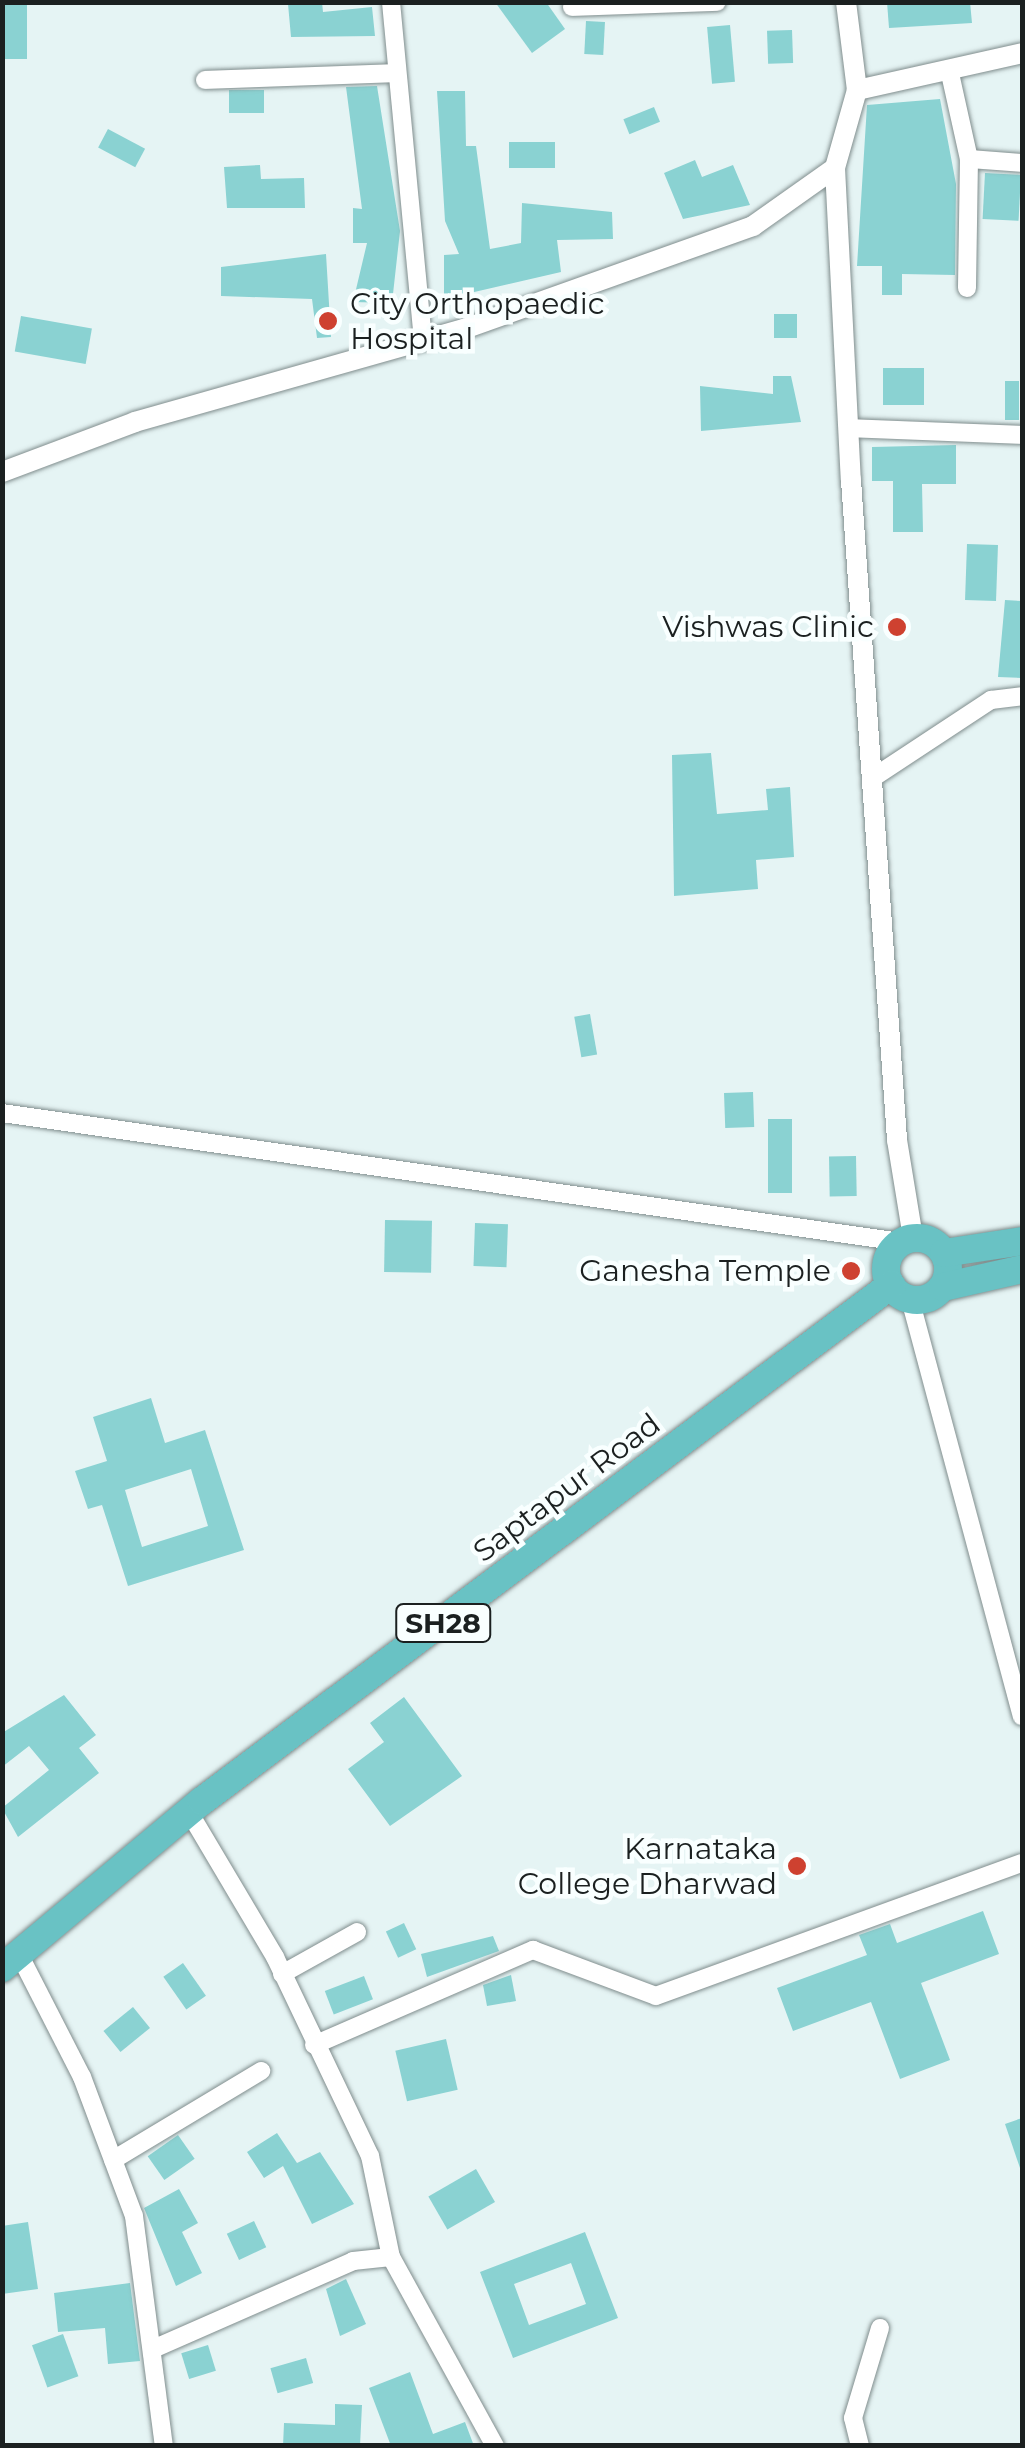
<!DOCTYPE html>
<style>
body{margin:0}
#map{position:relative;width:1025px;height:2448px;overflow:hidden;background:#e5f4f4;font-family:Montserrat,sans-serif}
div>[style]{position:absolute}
.building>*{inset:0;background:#8ad2d2;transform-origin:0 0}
.roads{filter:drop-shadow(0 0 2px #808d8d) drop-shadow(0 0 2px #808d8d)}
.minor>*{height:18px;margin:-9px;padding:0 9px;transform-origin:9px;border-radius:9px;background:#fff}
.tertiary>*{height:20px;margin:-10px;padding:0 10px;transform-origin:10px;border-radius:10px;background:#fff}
.primary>*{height:28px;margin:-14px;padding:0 14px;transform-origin:14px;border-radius:14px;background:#69c2c4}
.primary>.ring{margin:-14px;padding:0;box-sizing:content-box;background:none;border:28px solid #69c2c4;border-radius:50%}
.dots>*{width:28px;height:28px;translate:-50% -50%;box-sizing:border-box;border:5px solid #f9ffff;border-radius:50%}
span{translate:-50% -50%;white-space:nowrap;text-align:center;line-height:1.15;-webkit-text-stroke:9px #f9ffff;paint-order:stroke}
.shield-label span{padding:2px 8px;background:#f9ffff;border:2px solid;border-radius:8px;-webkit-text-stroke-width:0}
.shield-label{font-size:28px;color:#1b2020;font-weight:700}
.poi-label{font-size:30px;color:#1b2020}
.left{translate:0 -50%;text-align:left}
.right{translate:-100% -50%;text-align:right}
.street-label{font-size:30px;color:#1b2020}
.frame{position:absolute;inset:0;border:5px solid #1b2020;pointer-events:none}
</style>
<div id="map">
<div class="building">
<i style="left:2px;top:2px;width:25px;height:57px"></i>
<i style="clip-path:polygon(305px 2px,322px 2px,323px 12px,372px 7px,375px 36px,291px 37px,288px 4px)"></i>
<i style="clip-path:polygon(495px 2px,546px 2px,565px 29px,532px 53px)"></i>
<i style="clip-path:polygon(887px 2px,970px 2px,972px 23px,889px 28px)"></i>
<i style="left:586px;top:21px;width:19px;height:33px;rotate:3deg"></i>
<i style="left:730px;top:25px;width:57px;height:23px;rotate:85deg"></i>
<i style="left:792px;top:30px;width:33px;height:25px;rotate:88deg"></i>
<i style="clip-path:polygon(377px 86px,400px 231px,392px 303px,353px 302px,367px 243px,353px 243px,353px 208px,362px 209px,346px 87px)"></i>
<i style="left:264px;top:90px;width:23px;height:35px;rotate:90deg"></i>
<i style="clip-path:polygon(437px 91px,465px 91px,466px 146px,476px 146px,490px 249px,521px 243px,522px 203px,612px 212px,613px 239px,557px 240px,561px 272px,444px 299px,444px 255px,459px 254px,445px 221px)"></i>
<i style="clip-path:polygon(940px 99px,956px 184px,955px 275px,902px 274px,902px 295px,882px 295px,882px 266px,857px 266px,867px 105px)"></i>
<i style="left:654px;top:107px;width:16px;height:33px;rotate:68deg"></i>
<i style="left:108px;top:129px;width:42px;height:21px;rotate:28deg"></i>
<i style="left:509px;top:142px;width:46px;height:26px"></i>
<i style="clip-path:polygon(695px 160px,702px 177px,733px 165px,750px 205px,683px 219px,664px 173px)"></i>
<i style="clip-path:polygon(260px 165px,261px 179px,304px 178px,305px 208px,227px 208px,224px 167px)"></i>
<i style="left:985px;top:173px;width:36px;height:46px;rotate:3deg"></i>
<i style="clip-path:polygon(326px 254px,331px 337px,317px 338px,312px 299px,221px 296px,221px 267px)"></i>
<i style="left:774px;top:314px;width:23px;height:24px"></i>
<i style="left:21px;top:316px;width:72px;height:36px;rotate:10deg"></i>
<i style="left:883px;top:368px;width:41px;height:37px"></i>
<i style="clip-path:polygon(773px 376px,791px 376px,801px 422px,701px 431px,700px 386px,773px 394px)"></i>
<i style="left:1005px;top:381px;width:14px;height:39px"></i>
<i style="clip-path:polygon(956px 445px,956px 484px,922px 484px,923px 532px,893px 532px,893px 481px,872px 481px,872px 447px)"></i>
<i style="left:967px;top:544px;width:31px;height:56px;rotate:2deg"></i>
<i style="clip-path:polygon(1005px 600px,1022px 601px,1022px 678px,998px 677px)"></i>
<i style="clip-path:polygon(711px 753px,717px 814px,768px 810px,766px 789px,790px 787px,794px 857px,756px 860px,758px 889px,674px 896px,672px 755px)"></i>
<i style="left:590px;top:1014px;width:41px;height:16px;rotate:80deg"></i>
<i style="left:753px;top:1092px;width:35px;height:29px;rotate:88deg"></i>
<i style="left:768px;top:1119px;width:24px;height:74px"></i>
<i style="left:856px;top:1156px;width:40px;height:27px;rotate:89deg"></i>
<i style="left:385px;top:1220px;width:47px;height:52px;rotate:1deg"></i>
<i style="left:475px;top:1223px;width:33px;height:43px;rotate:2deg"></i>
<i style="clip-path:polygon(evenodd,151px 1398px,165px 1443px,205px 1430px,244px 1550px,128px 1586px,102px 1505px,88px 1509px,75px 1471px,107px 1461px,93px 1417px,151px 1398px,191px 1469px,208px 1526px,142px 1547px,125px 1490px,191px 1469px)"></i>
<i style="clip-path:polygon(64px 1695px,96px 1735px,79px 1748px,99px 1773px,18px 1837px,2px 1808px,49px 1770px,29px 1746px,2px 1767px,2px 1733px)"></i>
<i style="clip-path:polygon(404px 1697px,462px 1776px,390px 1826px,348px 1769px,384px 1742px,370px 1723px)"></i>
<i style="clip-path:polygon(983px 1911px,999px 1954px,921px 1983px,950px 2060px,900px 2079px,871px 2002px,793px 2031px,777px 1988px,867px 1955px,859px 1935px,890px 1924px,897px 1943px)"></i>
<i style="left:404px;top:1923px;width:29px;height:20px;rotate:65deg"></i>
<i style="clip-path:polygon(493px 1936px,499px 1951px,427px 1977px,421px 1954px)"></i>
<i style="left:183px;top:1963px;width:40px;height:24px;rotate:55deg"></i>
<i style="clip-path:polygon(511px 1975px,516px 2001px,487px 2006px,483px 1985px)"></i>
<i style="left:364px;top:1976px;width:25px;height:42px;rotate:69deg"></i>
<i style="left:133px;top:2007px;width:27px;height:38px;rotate:51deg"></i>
<i style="left:446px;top:2039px;width:52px;height:52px;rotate:77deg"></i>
<i style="clip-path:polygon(1022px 2118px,1022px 2167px,1020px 2168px,1005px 2124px)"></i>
<i style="clip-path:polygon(277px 2133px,297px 2163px,320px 2152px,354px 2204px,312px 2224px,283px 2166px,264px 2178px,247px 2152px)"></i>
<i style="left:178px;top:2135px;width:29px;height:37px;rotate:55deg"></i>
<i style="left:476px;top:2169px;width:38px;height:55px;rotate:60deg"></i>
<i style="clip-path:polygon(179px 2189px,198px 2223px,182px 2232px,202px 2273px,176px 2286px,144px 2208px)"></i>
<i style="left:254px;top:2221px;width:29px;height:30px;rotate:65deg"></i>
<i style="clip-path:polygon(28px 2222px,38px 2289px,2px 2294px,2px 2226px)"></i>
<i style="clip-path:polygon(evenodd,585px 2232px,618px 2318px,513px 2358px,480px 2272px,585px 2232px,571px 2263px,586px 2304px,529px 2325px,514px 2284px,571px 2263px)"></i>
<i style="clip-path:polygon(346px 2279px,366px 2324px,340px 2336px,326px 2289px)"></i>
<i style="clip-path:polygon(130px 2283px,140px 2361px,108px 2364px,105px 2328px,58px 2332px,54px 2293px)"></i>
<i style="left:63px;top:2334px;width:45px;height:33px;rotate:70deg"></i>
<i style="left:208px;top:2345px;width:27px;height:28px;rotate:73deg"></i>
<i style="left:306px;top:2358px;width:26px;height:37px;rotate:74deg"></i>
<i style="clip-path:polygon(410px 2372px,433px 2434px,465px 2422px,474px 2446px,391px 2446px,369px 2388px)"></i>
<i style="clip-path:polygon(335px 2404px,362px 2405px,360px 2446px,283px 2446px,284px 2423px,335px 2425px)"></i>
</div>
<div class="roads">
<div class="minor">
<i style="left:391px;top:2px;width:341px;rotate:84.6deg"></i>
<i style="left:572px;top:7px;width:145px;rotate:-2deg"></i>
<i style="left:949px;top:69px;width:92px;rotate:77.5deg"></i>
<i style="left:969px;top:159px;width:129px;rotate:90.9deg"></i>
<i style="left:205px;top:80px;width:192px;rotate:-2.1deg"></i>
<i style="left:969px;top:159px;width:53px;rotate:4.3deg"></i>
<i style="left:849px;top:428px;width:173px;rotate:2.3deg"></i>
<i style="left:871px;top:779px;width:144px;rotate:-33.4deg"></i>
<i style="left:991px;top:700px;width:31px;rotate:-7deg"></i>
<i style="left:2px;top:1113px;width:908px;rotate:8.17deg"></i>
<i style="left:910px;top:1299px;width:432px;rotate:75deg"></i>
<i style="left:189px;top:1812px;width:169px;rotate:59.3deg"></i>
<i style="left:275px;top:1957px;width:221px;rotate:64.5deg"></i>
<i style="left:370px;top:2156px;width:103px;rotate:78.3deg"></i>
<i style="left:391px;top:2257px;width:216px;rotate:61.2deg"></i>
<i style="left:19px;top:1954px;width:138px;rotate:62.9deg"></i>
<i style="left:82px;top:2077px;width:148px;rotate:69.5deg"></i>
<i style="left:134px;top:2216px;width:232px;rotate:82.6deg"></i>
<i style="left:282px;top:1974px;width:86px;rotate:-29.2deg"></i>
<i style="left:314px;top:2045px;width:239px;rotate:-23.5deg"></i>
<i style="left:533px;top:1950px;width:131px;rotate:20.5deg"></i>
<i style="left:656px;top:1996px;width:389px;rotate:-20deg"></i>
<i style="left:113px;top:2160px;width:173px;rotate:-31deg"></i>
<i style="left:153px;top:2349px;width:219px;rotate:-23.7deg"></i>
<i style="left:353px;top:2261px;width:38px;rotate:-6deg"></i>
<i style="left:860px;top:2446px;width:29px;rotate:-104deg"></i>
<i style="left:853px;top:2418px;width:94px;rotate:-73.3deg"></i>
</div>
<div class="tertiary">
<i style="left:846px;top:2px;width:89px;rotate:82.9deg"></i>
<i style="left:857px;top:90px;width:81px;rotate:105.8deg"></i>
<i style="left:835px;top:168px;width:312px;rotate:87.1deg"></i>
<i style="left:851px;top:480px;width:662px;rotate:86.01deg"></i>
<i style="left:897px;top:1140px;width:99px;rotate:80.7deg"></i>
<i style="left:857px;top:90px;width:169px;rotate:-12.6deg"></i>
<i style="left:2px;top:472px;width:142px;rotate:-20.6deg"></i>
<i style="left:135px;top:422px;width:342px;rotate:-15.8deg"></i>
<i style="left:464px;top:329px;width:307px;rotate:-19.6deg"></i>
<i style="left:753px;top:226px;width:100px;rotate:-35.3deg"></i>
</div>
<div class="primary">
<i class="ring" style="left:886px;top:1238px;width:34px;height:34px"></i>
<i style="left:944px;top:1253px;width:79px;rotate:-8.7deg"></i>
<i style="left:943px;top:1287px;width:81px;rotate:-12.8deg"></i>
<i style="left:2px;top:1968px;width:261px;rotate:-39.9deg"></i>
<i style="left:202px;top:1801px;width:861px;rotate:-36.83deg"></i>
</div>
</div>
<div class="dots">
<i style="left:328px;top:321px;background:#ce4130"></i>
<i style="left:897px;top:627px;background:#ce4130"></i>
<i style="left:851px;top:1271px;background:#ce4130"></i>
<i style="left:797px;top:1866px;background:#ce4130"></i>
</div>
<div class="shield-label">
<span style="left:443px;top:1623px">SH28</span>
</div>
<div class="poi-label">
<span class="left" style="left:350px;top:321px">City Orthopaedic<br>Hospital</span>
<span class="right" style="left:874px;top:627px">Vishwas Clinic</span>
<span class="right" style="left:831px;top:1271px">Ganesha Temple</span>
<span class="right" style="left:777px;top:1866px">Karnataka<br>College Dharwad</span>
</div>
<div class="street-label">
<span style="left:567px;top:1488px;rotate:-37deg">Saptapur Road</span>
</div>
<div class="frame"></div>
</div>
